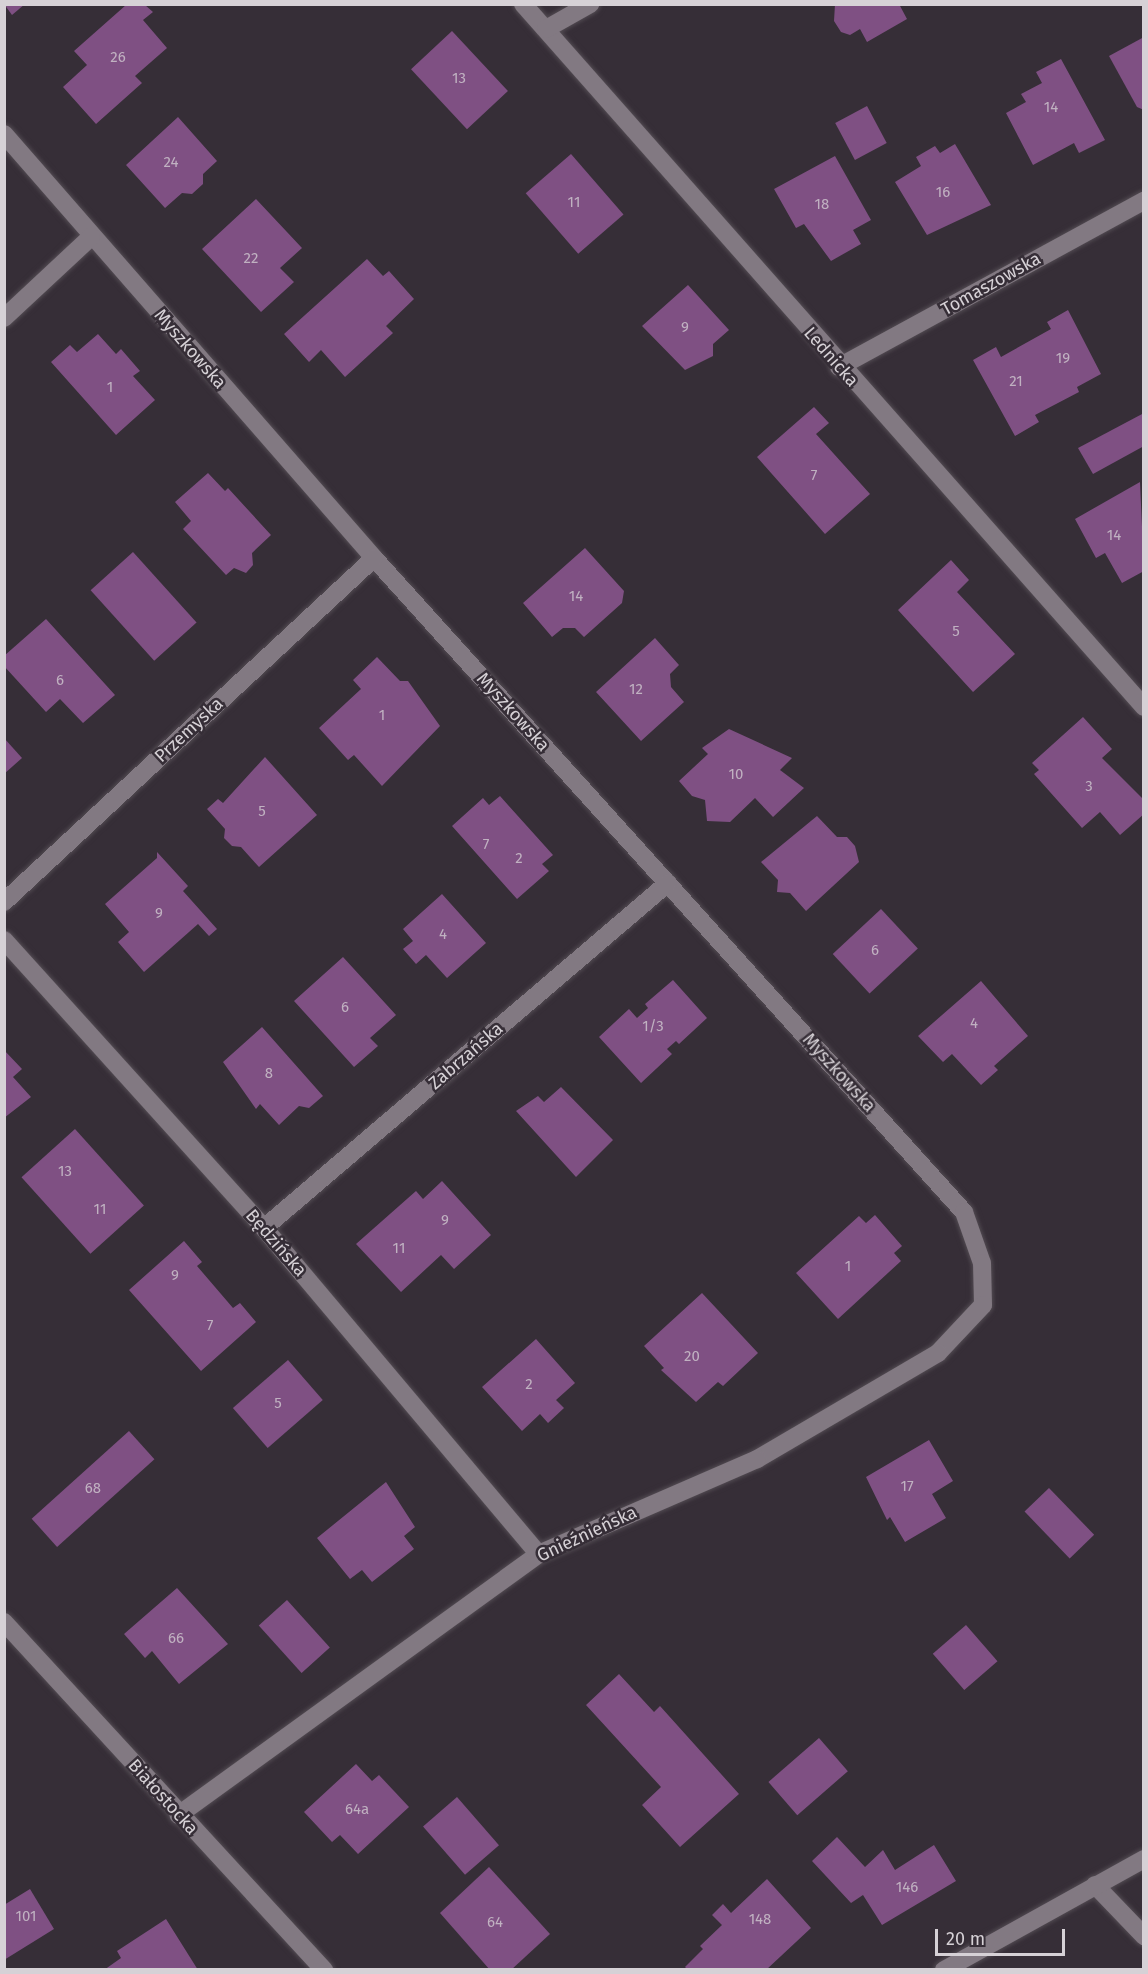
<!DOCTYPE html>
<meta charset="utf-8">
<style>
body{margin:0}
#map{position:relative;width:1148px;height:1974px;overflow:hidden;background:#362e37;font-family:"Fira Sans",sans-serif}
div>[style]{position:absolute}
.building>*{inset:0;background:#7f5083;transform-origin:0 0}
.roads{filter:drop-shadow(0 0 2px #524b52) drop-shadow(0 0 2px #524b52)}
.minor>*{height:18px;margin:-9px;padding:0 9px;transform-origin:9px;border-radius:9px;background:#827982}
span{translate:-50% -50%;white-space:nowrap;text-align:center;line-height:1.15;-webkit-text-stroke:5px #362e37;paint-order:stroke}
.number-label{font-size:15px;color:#c0b1c1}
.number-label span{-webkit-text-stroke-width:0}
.street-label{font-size:18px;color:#d6d1d6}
.frame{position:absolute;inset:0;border:6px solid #d6d1d6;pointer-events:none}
.scale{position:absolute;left:935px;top:1929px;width:130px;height:27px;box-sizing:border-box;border:3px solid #d6d1d6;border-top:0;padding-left:8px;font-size:18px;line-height:21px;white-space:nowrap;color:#d6d1d6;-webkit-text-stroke:4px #362e37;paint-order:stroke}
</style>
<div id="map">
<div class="building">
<i style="clip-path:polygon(4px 4px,25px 4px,12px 15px)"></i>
<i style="clip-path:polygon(835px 4px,899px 4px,907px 19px,867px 42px,860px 29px,850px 35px,841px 32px,834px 21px)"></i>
<i style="clip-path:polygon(126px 5px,145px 5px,153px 12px,143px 20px,167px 48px,135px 76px,142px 83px,96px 124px,63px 87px,87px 65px,74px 51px)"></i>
<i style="left:452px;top:31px;width:82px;height:56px;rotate:47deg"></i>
<i style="clip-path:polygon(1144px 37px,1144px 110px,1137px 107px,1109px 56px)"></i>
<i style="clip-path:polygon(1061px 59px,1105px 140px,1079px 153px,1074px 143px,1033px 165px,1006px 113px,1026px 102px,1021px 94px,1042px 83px,1036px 72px)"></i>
<i style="left:867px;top:106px;width:42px;height:36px;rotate:62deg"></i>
<i style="clip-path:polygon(178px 117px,217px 161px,203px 174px,203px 184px,192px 194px,182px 193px,165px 208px,126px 165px)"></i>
<i style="clip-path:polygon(955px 144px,991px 205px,927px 235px,895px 182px,921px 166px,916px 157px,935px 146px,940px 153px)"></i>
<i style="left:571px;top:154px;width:80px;height:60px;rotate:49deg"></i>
<i style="clip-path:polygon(835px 156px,871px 220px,853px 230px,861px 244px,831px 261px,804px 224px,796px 228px,774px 189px)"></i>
<i style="clip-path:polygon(256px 199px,302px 248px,280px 268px,294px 282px,261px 312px,202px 249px)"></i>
<i style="clip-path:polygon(367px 259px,383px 276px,389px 271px,414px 299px,386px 326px,393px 333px,345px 377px,321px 350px,309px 362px,284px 334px)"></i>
<i style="clip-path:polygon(688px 285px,729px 330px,713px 344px,713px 356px,685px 370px,642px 326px)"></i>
<i style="clip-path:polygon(1068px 310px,1101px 374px,1077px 387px,1079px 392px,1035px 415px,1039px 422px,1015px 436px,973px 360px,996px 347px,1001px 357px,1051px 329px,1047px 322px)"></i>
<i style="clip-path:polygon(98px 334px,116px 354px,121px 349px,140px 371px,133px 376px,155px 400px,116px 435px,51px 362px,70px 345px,77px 352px)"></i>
<i style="clip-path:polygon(814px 407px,829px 423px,816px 434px,870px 494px,825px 534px,757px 457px)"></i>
<i style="clip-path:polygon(1144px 413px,1144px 446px,1093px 474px,1078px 448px)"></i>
<i style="clip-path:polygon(208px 473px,225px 491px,228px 488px,271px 535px,252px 553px,253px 565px,246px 573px,234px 568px,226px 575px,183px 529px,191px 521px,175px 502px)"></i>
<i style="clip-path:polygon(1140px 482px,1144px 571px,1122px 583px,1105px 553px,1096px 558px,1075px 519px)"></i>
<i style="clip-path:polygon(585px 548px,624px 591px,622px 603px,584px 637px,575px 628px,563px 628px,552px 637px,523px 603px)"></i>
<i style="left:133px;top:552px;width:95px;height:57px;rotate:48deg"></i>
<i style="clip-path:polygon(951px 560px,969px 580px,957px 592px,1015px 654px,973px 692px,898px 610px)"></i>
<i style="clip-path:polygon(46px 619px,115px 695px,83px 723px,60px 699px,46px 712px,4px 666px,4px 656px)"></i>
<i style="clip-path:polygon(655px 638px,679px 665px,670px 674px,671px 687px,684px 702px,641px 741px,596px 692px)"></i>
<i style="clip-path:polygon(377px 657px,400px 681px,408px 681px,440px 726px,382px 786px,354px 755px,348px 760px,319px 728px,361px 689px,353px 680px)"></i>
<i style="clip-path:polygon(1083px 717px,1112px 749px,1102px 758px,1144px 800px,1144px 814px,1120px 835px,1100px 812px,1082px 828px,1034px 774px,1039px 770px,1032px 763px)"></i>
<i style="clip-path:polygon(729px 729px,792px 758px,780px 770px,804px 788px,773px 817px,755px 798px,730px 822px,707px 821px,705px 800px,692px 796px,679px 781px,708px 754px,702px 748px)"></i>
<i style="clip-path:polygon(4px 738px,22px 758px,4px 774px)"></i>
<i style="clip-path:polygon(265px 757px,317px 815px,259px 867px,241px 847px,232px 846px,224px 838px,225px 829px,207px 809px,218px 799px,223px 803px)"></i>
<i style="clip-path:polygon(500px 796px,553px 855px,542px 864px,549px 871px,517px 899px,452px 826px,483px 798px,489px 805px)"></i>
<i style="clip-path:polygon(817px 816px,837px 837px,847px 837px,855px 846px,859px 862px,806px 911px,790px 893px,777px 892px,778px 880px,761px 862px)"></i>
<i style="clip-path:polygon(157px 852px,188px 886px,183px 891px,217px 929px,209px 936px,198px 924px,144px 972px,118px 942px,129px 932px,105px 904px,157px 858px)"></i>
<i style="clip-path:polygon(442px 894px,486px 943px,447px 978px,426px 955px,416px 964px,403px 949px,413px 941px,403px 929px)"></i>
<i style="left:881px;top:909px;width:54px;height:66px;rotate:47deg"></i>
<i style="clip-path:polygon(343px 957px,396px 1015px,370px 1038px,378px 1046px,354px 1067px,294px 1001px)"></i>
<i style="clip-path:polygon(673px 980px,707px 1018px,679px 1044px,676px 1041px,667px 1049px,672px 1054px,641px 1083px,599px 1037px,629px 1009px,637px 1018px,648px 1008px,645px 1004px)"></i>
<i style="clip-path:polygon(981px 981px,1028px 1036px,994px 1066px,998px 1070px,981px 1085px,952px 1054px,943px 1062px,918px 1036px)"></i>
<i style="clip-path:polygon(262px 1027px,323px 1096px,309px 1108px,299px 1106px,279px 1125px,260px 1104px,256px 1109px,223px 1062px)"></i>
<i style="clip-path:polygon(4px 1050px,22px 1069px,13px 1077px,31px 1097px,4px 1118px)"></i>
<i style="clip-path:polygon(561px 1087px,613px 1140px,576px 1177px,516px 1111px,538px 1096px,544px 1102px)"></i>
<i style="left:75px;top:1129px;width:103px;height:72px;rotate:48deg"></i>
<i style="clip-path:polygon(442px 1181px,491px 1235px,454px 1269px,441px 1255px,401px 1292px,356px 1244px,416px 1191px,423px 1199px)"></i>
<i style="clip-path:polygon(875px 1215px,902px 1246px,894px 1253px,901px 1261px,838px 1319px,796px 1273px,859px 1216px,866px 1223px)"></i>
<i style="clip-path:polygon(184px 1241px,202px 1262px,197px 1266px,233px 1308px,240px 1303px,256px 1322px,201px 1371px,129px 1290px)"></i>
<i style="clip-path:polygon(702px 1293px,758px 1353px,723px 1386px,718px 1382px,696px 1402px,661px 1370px,664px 1368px,644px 1346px)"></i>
<i style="clip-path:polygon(536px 1339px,575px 1383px,556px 1400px,564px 1408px,548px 1423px,540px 1414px,522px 1431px,482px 1387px)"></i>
<i style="left:288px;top:1360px;width:53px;height:73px;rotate:49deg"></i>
<i style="left:129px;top:1431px;width:38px;height:131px;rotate:48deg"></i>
<i style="clip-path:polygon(929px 1440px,953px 1481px,932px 1494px,946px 1518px,905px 1542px,890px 1517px,887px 1520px,866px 1477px)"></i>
<i style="clip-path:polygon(386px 1482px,415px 1527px,404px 1536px,414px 1549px,372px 1582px,362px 1570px,350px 1579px,317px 1538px)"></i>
<i style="left:1049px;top:1488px;width:65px;height:34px;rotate:46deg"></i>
<i style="clip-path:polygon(177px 1588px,228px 1644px,179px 1684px,152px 1651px,145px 1658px,124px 1634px)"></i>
<i style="left:287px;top:1600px;width:64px;height:38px;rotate:48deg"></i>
<i style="left:966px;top:1625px;width:48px;height:44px;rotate:49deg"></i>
<i style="clip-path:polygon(619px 1674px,654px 1712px,660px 1706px,739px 1794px,680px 1847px,642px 1805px,661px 1787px,586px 1705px)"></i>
<i style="left:819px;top:1738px;width:44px;height:67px;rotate:49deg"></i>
<i style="clip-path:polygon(356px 1764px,372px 1781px,379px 1775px,409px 1807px,358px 1854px,340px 1835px,332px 1842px,304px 1812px)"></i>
<i style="left:457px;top:1797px;width:64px;height:45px;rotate:49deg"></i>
<i style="clip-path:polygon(837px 1837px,865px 1867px,883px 1850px,895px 1870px,934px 1845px,956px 1881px,882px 1925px,863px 1895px,851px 1903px,812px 1861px)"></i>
<i style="clip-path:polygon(489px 1867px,550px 1934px,511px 1970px,490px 1970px,440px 1913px)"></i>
<i style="clip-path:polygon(767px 1879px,811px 1928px,766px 1970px,688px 1970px,685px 1967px,703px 1949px,700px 1946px,722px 1925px,712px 1915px,723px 1904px,731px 1913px)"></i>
<i style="clip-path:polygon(30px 1889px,54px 1929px,4px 1960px,4px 1905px)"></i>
<i style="clip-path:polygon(166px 1919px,198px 1970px,104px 1970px,121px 1958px,117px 1951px)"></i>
</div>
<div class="roads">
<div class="minor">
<i style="left:523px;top:4px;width:938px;rotate:48.54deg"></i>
<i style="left:546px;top:29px;width:51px;rotate:-29.6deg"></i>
<i style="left:4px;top:134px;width:563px;rotate:48.89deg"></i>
<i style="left:374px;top:558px;width:881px;rotate:47.95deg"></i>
<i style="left:964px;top:1212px;width:54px;rotate:70.6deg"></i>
<i style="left:982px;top:1263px;width:42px;rotate:88.6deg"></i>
<i style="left:983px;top:1305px;width:66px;rotate:133.2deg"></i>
<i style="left:938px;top:1353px;width:210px;rotate:149.6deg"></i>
<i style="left:757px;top:1459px;width:238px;rotate:156.5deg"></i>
<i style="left:539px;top:1554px;width:445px;rotate:144.1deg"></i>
<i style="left:4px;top:318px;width:119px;rotate:-43deg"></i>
<i style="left:839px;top:367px;width:347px;rotate:-28.6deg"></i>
<i style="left:4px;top:902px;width:505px;rotate:-42.91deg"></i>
<i style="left:4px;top:940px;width:388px;rotate:47.9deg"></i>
<i style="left:264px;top:1228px;width:426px;rotate:49.9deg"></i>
<i style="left:264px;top:1228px;width:531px;rotate:-40.5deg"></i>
<i style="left:4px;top:1622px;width:473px;rotate:47.4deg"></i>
<i style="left:1095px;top:1885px;width:71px;rotate:46.1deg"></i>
<i style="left:944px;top:1970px;width:229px;rotate:-29deg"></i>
</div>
</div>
<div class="number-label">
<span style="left:118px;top:58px">26</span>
<span style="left:459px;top:79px">13</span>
<span style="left:1051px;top:108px">14</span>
<span style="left:171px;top:163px">24</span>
<span style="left:943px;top:193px">16</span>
<span style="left:574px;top:203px">11</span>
<span style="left:822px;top:205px">18</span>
<span style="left:251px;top:259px">22</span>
<span style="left:685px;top:328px">9</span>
<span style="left:1063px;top:359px">19</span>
<span style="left:1016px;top:382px">21</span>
<span style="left:110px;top:388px">1</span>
<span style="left:814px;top:476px">7</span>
<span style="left:1114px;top:536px">14</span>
<span style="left:576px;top:597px">14</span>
<span style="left:956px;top:632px">5</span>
<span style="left:60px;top:681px">6</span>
<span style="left:636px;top:690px">12</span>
<span style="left:382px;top:716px">1</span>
<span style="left:736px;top:775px">10</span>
<span style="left:1089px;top:787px">3</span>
<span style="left:262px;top:812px">5</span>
<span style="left:486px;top:845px">7</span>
<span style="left:519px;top:859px">2</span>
<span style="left:159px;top:914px">9</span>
<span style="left:443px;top:935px">4</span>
<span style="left:875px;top:951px">6</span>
<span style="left:345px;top:1008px">6</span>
<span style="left:974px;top:1024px">4</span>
<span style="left:653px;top:1027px">1/3</span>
<span style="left:269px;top:1074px">8</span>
<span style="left:65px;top:1172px">13</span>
<span style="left:100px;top:1210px">11</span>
<span style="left:445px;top:1221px">9</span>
<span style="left:399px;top:1249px">11</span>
<span style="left:848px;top:1267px">1</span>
<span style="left:175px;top:1276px">9</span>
<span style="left:210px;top:1326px">7</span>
<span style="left:692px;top:1357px">20</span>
<span style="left:529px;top:1385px">2</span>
<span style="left:278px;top:1404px">5</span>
<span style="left:907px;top:1487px">17</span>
<span style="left:93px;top:1489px">68</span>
<span style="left:176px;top:1639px">66</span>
<span style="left:357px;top:1810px">64a</span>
<span style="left:907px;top:1888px">146</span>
<span style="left:26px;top:1917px">101</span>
<span style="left:760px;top:1920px">148</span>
<span style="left:495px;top:1923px">64</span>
</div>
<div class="street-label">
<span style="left:991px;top:284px;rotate:-29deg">Tomaszowska</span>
<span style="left:190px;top:349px;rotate:49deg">Myszkowska</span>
<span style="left:831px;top:357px;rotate:49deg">Lednicka</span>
<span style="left:513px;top:712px;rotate:48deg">Myszkowska</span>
<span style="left:189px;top:730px;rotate:-43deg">Przemyska</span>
<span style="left:466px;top:1056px;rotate:-41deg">Zabrzańska</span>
<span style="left:839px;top:1073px;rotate:48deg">Myszkowska</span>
<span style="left:276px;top:1243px;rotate:49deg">Będzińska</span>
<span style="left:587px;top:1534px;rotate:-25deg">Gnieźnieńska</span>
<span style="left:163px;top:1797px;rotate:48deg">Białostocka</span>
</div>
<div class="frame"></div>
<div class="scale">20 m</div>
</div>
